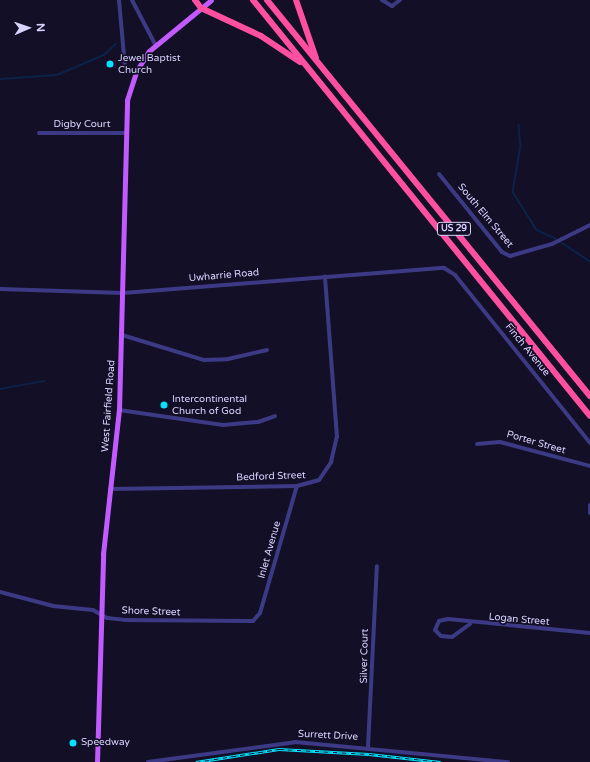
<!DOCTYPE html>
<style>
body{margin:0}
#map{position:relative;width:590px;height:762px;overflow:hidden;background:#130f26;font-family:"Varela Round",sans-serif}
div>[style]{position:absolute}
.stream>*{height:1.5px;margin:-0.75px;padding:0 0.75px;transform-origin:0.75px;border-radius:0.75px;background:#0c2248}
.building>*{inset:0;background:#241b47;transform-origin:0 0}
.minor>*{height:4px;margin:-2px;padding:0 2px;transform-origin:2px;border-radius:2px;background:#3d3a85}
.major>*{height:5px;margin:-2.5px;padding:0 2.5px;transform-origin:2.5px;border-radius:2.5px;background:#c25bff}
.highway>*{height:6px;margin:-3px;padding:0 3px;transform-origin:3px;border-radius:3px;background:#ff4fa3}
.rail>*{height:3px;margin-top:-1.5px;transform-origin:0;background:repeating-linear-gradient(90deg,#130f26 0 4.5px,#00e5ff 0 9px);box-sizing:border-box;border-block:1px solid #00e5ff}
.dots>*{width:11px;height:11px;translate:-50% -50%;box-sizing:border-box;border:2px solid #130f26;border-radius:50%}
span{translate:-50% -50%;white-space:nowrap;text-align:center;line-height:1.15;-webkit-text-stroke:3.5px #130f26;paint-order:stroke}
.shield-label span{padding:1px 3px;background:#130f26;border:1px solid;border-radius:3px;-webkit-text-stroke-width:0}
.shield-label{font-size:9px;color:#d9d4ff;font-weight:700}
.poi-label{font-size:10px;color:#d9d4ff}
.left{translate:0 -50%;text-align:left}
.street-label{font-size:10px;color:#d9d4ff}
.north{position:absolute;left:8px;top:8px;width:40px;height:40px;-webkit-text-stroke:3px #130f26;paint-order:stroke;rotate:88deg;font-size:11px;font-weight:700;line-height:16px;text-align:center;color:#d9d4ff}
.north::after{content:'';display:block;margin:auto;width:14px;height:18px;background:#d9d4ff;clip-path:polygon(50% 0,100% 100%,50% 72%,0 100%)}
</style>
<div id="map">
<div class="stream">
<i style="left:0;top:79px;width:57px;rotate:-4deg"></i>
<i style="left:57px;top:75px;width:51px;rotate:-23.1deg"></i>
<i style="left:104px;top:55px;width:16px;rotate:-43deg"></i>
<i style="left:519px;top:125px;width:21px;rotate:85deg"></i>
<i style="left:521px;top:146px;width:47px;rotate:99.9deg"></i>
<i style="left:513px;top:192px;width:45px;rotate:57.7deg"></i>
<i style="left:537px;top:230px;width:21px;rotate:25deg"></i>
<i style="left:562px;top:243px;width:33px;rotate:33deg"></i>
<i style="left:0;top:389px;width:45px;rotate:-10.3deg"></i>
</div>
<div class="building">
<i style="left:105px;top:60px;width:11px;height:8px"></i>
</div>
<div class="minor">
<i style="left:119px;top:0;width:67px;rotate:84.9deg"></i>
<i style="left:132px;top:0;width:50px;rotate:62.4deg"></i>
<i style="left:382px;top:0;width:12px;rotate:31deg"></i>
<i style="left:392px;top:6px;width:10px;rotate:-37deg"></i>
<i style="left:39px;top:133px;width:87px"></i>
<i style="left:439px;top:174px;width:100px;rotate:51.1deg"></i>
<i style="left:502px;top:252px;width:9px;rotate:27deg"></i>
<i style="left:510px;top:256px;width:44px;rotate:-15.9deg"></i>
<i style="left:552px;top:244px;width:42px;rotate:-26.6deg"></i>
<i style="left:0;top:289px;width:123px;rotate:1.9deg"></i>
<i style="left:123px;top:293px;width:322px;rotate:-4.5deg"></i>
<i style="left:444px;top:268px;width:13px;rotate:32deg"></i>
<i style="left:455px;top:275px;width:216px;rotate:51.2deg"></i>
<i style="left:122px;top:335px;width:86px;rotate:17deg"></i>
<i style="left:204px;top:360px;width:24px;rotate:-2deg"></i>
<i style="left:228px;top:359px;width:40px;rotate:-13deg"></i>
<i style="left:119px;top:410px;width:105px;rotate:8.2deg"></i>
<i style="left:223px;top:425px;width:35px;rotate:-5deg"></i>
<i style="left:258px;top:422px;width:18px;rotate:-19deg"></i>
<i style="left:477px;top:444px;width:23px;rotate:-5deg"></i>
<i style="left:500px;top:442px;width:93px;rotate:14.9deg"></i>
<i style="left:110px;top:489px;width:187px;rotate:-0.9deg"></i>
<i style="left:297px;top:486px;width:23px;rotate:-15deg"></i>
<i style="left:319px;top:480px;width:22px;rotate:-56deg"></i>
<i style="left:331px;top:462px;width:26px;rotate:-77deg"></i>
<i style="left:337px;top:437px;width:161px;rotate:-94.3deg"></i>
<i style="left:590px;top:505px;width:8px;rotate:90deg"></i>
<i style="left:0;top:592px;width:55px;rotate:14.8deg"></i>
<i style="left:53px;top:606px;width:40px;rotate:5.7deg"></i>
<i style="left:93px;top:610px;width:16px;rotate:30deg"></i>
<i style="left:107px;top:618px;width:18px;rotate:6deg"></i>
<i style="left:125px;top:620px;width:128px;rotate:0.4deg"></i>
<i style="left:253px;top:621px;width:11px;rotate:-49deg"></i>
<i style="left:260px;top:613px;width:132px;rotate:-73.8deg"></i>
<i style="left:470px;top:624px;width:22px;rotate:144deg"></i>
<i style="left:452px;top:637px;width:11px;rotate:-175deg"></i>
<i style="left:441px;top:636px;width:8px;rotate:-135deg"></i>
<i style="left:435px;top:630px;width:10px;rotate:-66deg"></i>
<i style="left:439px;top:621px;width:9px;rotate:-13deg"></i>
<i style="left:448px;top:619px;width:143px;rotate:5.6deg"></i>
<i style="left:368px;top:747px;width:181px;rotate:-87.2deg"></i>
<i style="left:148px;top:762px;width:148px;rotate:-7.7deg"></i>
<i style="left:295px;top:742px;width:214px;rotate:5.4deg"></i>
</div>
<div class="major">
<i style="left:97px;top:762px;width:208px;rotate:-88.3deg"></i>
<i style="left:103px;top:554px;width:145px;rotate:-83.7deg"></i>
<i style="left:119px;top:410px;width:310px;rotate:-88.5deg"></i>
<i style="left:127px;top:100px;width:32px;rotate:-72deg"></i>
<i style="left:137px;top:70px;width:22px;rotate:-58deg"></i>
<i style="left:149px;top:51px;width:80px;rotate:-39.4deg"></i>
</div>
<div class="highway">
<i style="left:195px;top:0;width:10px;rotate:53deg"></i>
<i style="left:201px;top:8px;width:66px;rotate:25deg"></i>
<i style="left:261px;top:36px;width:47px;rotate:33.7deg"></i>
<i style="left:253px;top:0;width:535px;rotate:50.99deg"></i>
<i style="left:267px;top:0;width:511px;rotate:50.8deg"></i>
<i style="left:296px;top:0;width:61px;rotate:71deg"></i>
</div>
<div class="rail">
<i style="left:196px;top:762px;width:84px;rotate:-8.9deg"></i>
<i style="left:279px;top:749px;width:90px;rotate:3.2deg"></i>
<i style="left:369px;top:754px;width:72px;rotate:6.3deg"></i>
</div>
<div class="dots">
<i style="left:110px;top:64px;background:#00e5ff"></i>
<i style="left:164px;top:405px;background:#00e5ff"></i>
<i style="left:73px;top:743px;background:#00e5ff"></i>
</div>
<div class="shield-label">
<span style="left:454px;top:229px">US 29</span>
</div>
<div class="poi-label">
<span class="left" style="left:118px;top:64px">Jewel Baptist<br>Church</span>
<span class="left" style="left:172px;top:405px">Intercontinental<br>Church of God</span>
<span class="left" style="left:81px;top:743px">Speedway</span>
</div>
<div class="street-label">
<span style="left:82px;top:125px">Digby Court</span>
<span style="left:485px;top:216px;rotate:50deg">South Elm Street</span>
<span style="left:224px;top:276px;rotate:-5deg">Uwharrie Road</span>
<span style="left:527px;top:350px;rotate:51deg">Finch Avenue</span>
<span style="left:109px;top:406px;rotate:-86deg">West Fairfield Road</span>
<span style="left:536px;top:443px;rotate:16deg">Porter Street</span>
<span style="left:271px;top:477px;rotate:-2deg">Bedford Street</span>
<span style="left:270px;top:550px;rotate:-74deg">Inlet Avenue</span>
<span style="left:151px;top:612px;rotate:2deg">Shore Street</span>
<span style="left:519px;top:620px;rotate:5deg">Logan Street</span>
<span style="left:365px;top:656px;rotate:-89deg">Silver Court</span>
<span style="left:328px;top:736px;rotate:3deg">Surrett Drive</span>
</div>
<div class="north">N</div>
</div>
